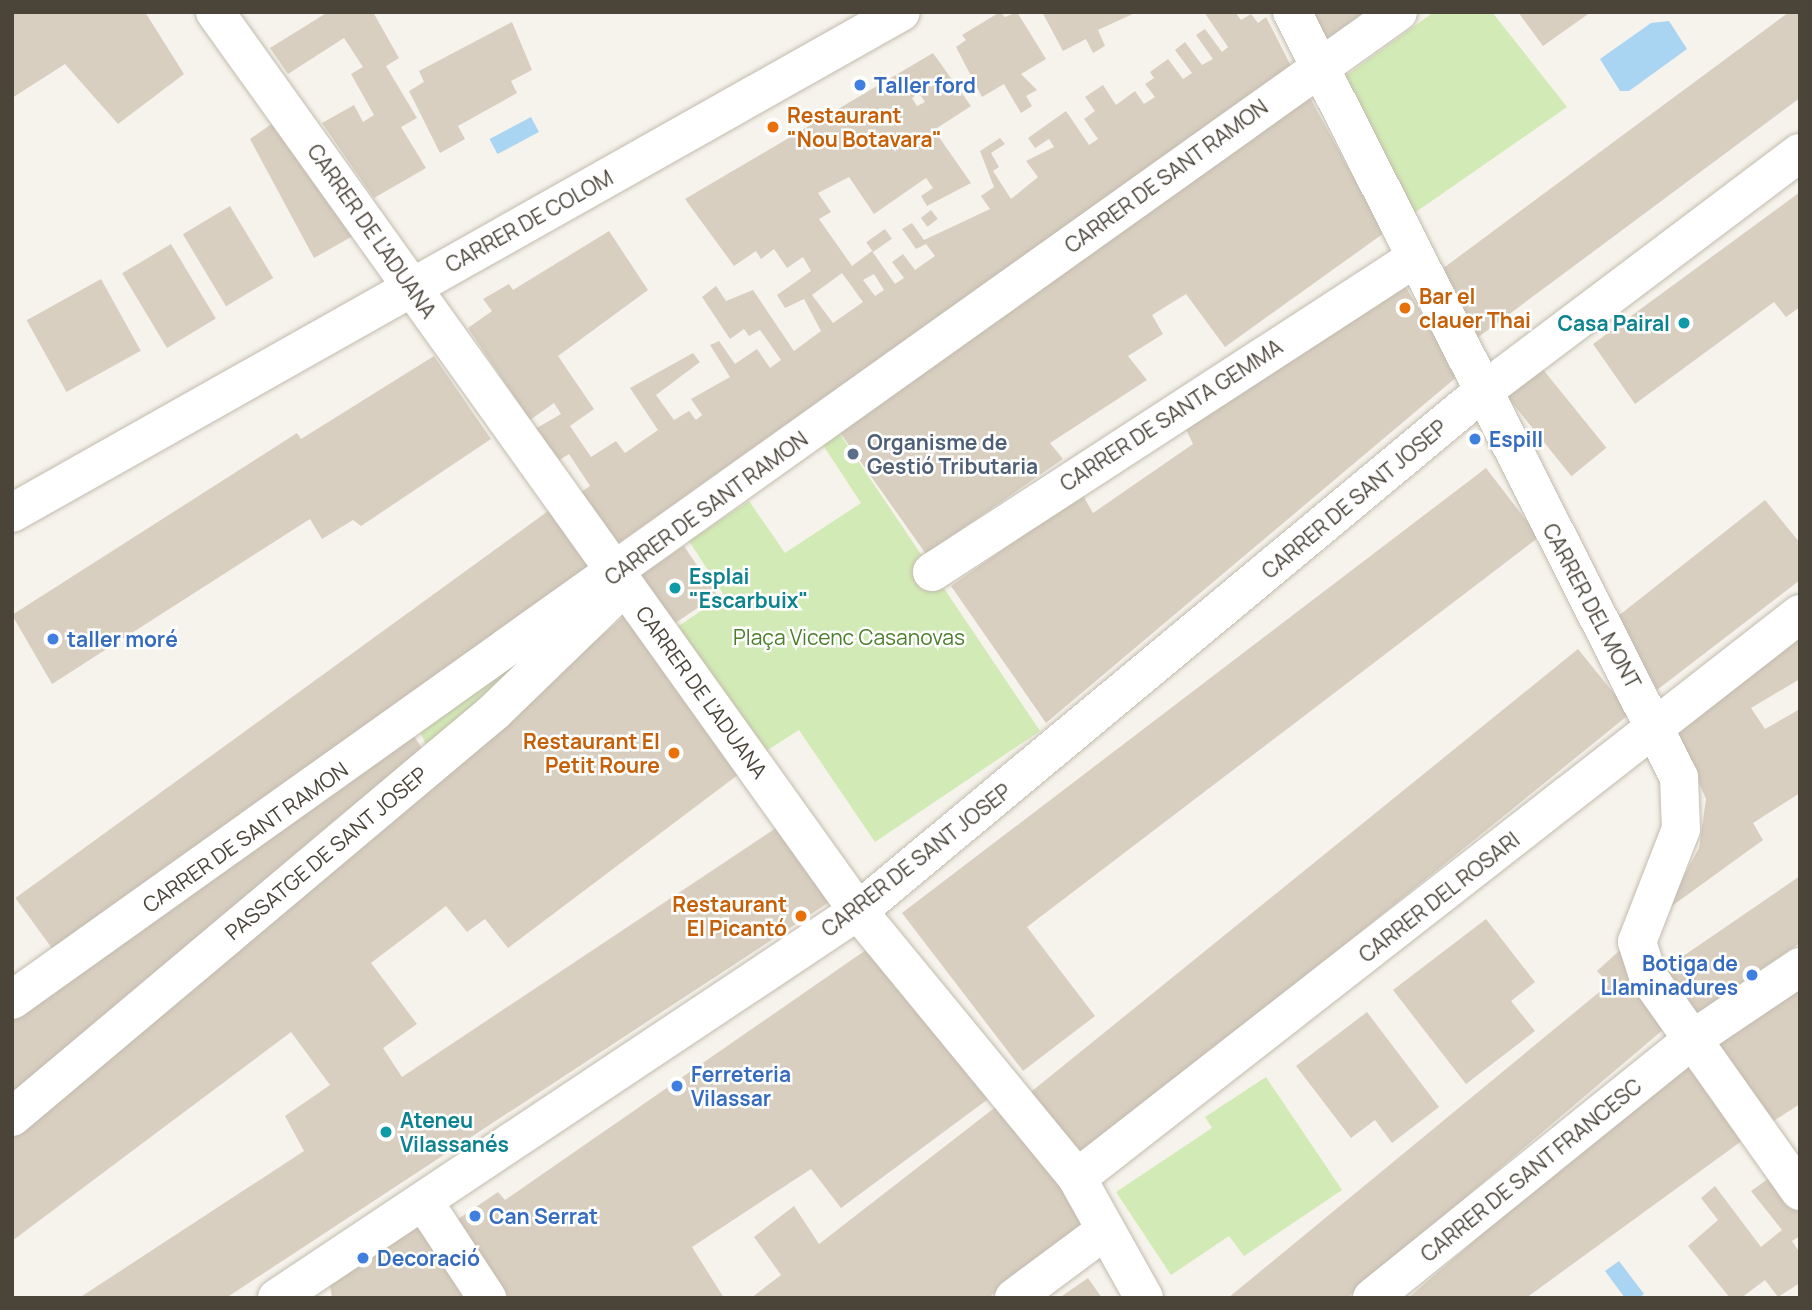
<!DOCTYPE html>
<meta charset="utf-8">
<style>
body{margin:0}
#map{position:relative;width:1812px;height:1310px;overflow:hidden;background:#f6f3ec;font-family:Manrope,sans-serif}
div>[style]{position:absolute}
.green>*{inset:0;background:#d2eab5}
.water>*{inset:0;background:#a9d4f2;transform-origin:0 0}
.building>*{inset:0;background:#d8cfc1;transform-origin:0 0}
.roads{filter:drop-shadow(0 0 2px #c2bbae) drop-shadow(0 0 2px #c2bbae)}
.minor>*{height:38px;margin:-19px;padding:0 19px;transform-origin:19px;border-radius:19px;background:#fff}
.dots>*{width:19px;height:19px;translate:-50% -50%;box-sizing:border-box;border:4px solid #fff;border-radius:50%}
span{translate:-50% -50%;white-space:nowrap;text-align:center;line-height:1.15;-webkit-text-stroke:5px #fff;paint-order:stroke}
.shop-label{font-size:21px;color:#366cbe;font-weight:700}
.left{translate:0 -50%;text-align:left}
.right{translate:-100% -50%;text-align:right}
.food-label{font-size:21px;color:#c56008;font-weight:700}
.street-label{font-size:21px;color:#4b4439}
.culture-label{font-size:21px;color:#0d838f;font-weight:700}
.service-label{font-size:21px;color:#4e5e75;font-weight:700}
.park-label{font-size:21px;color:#4a7f2a}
.frame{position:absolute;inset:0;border:14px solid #4b4439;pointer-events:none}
</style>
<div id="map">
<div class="green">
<i style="clip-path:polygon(1434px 12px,1492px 12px,1567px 107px,1413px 214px,1340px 80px)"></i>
<i style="clip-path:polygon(840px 434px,1040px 731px,875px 842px,799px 730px,758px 756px,673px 630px,724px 595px,689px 541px,749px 501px,785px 553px,861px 503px,823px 445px)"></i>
<i style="clip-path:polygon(598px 596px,490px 688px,496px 701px,431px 756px,418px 727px)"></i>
<i style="clip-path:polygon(1266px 1077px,1342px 1190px,1244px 1256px,1229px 1236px,1171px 1275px,1116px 1192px,1212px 1128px,1205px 1117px)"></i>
</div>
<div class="water">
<i style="clip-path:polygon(1669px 21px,1687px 49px,1629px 91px,1620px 91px,1600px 59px,1651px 23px)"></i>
<i style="left:531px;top:117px;width:17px;height:47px;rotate:62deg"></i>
<i style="clip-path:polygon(1619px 1261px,1644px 1294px,1639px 1298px,1625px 1298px,1605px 1271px)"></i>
</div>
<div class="building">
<i style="clip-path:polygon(12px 12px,145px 12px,184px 74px,118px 124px,65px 64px,12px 98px)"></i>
<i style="clip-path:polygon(328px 12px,373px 12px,399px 58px,386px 66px,417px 118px,401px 127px,426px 168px,374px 198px,322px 123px,354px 105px,363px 122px,374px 115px,351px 74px,363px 67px,344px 38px,288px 74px,270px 48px)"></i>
<i style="clip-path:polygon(1000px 12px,1005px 17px,1017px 12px,1046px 59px,1021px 74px,1037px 90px,1026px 96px,1032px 106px,1021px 113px,1004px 84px,982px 97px,956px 47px,966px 40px,962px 35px)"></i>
<i style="clip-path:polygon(1042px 12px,1137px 12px,1098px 30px,1105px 46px,1093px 53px,1086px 39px,1063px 51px)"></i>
<i style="clip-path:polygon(evenodd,1204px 12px,1235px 12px,1241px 20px,1251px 14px,1258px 23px,1266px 17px,1291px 66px,616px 545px,581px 492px,590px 486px,569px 454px,558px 461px,535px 429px,561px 414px,554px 403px,530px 420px,468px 328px,492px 311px,483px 299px,509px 284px,513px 290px,609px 231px,648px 290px,558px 356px,594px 409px,570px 426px,591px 457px,616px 441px,625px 453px,658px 430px,630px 388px,693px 353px,700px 362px,656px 395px,674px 420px,689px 411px,696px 420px,702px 415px,691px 399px,730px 377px,710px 345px,719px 341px,735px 364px,757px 349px,770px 368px,781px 360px,760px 330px,749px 336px,744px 329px,730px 339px,702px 297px,716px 286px,726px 301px,753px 290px,794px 351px,821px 331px,804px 299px,785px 308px,777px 295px,811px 271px,803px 257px,787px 268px,774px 249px,761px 259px,756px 251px,734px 266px,685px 199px,933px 53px,971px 106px,934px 130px,971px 183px,927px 206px,921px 196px,933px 188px,926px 178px,874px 214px,849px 177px,818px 193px,831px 212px,819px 219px,852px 266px,872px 251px,895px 284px,904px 278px,892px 262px,903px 254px,915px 270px,935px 256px,926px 244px,916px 249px,902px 229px,912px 223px,924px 240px,990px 209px,981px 196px,994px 187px,980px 151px,1000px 138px,1005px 144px,991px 153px,999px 167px,993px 171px,1011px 199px,1038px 177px,1026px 161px,1054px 147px,1049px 139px,1035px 148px,1028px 138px,1066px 111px,1089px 145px,1098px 139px,1084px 119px,1095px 111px,1085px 97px,1103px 85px,1116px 105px,1135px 91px,1144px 104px,1155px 97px,1145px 84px,1154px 78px,1150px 72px,1168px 59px,1183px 79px,1192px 73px,1175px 50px,1185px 42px,1202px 65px,1213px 59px,1196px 35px,1205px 29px,1222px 52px,1228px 47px,1204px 12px,919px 93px,925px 102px,917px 106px,912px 98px,919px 93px,1204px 12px,842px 273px,863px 302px,833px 323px,812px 295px,842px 273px,1204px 12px,874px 274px,884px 290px,875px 296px,863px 280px,874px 274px)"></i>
<i style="clip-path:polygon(1313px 12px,1369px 12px,1328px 41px)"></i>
<i style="clip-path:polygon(1518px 12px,1591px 12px,1543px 46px)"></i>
<i style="clip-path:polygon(1789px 12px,1800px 12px,1800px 98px,1469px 344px,1434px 275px)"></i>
<i style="clip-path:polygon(512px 22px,532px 70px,511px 81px,517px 93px,458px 126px,465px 139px,440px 153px,409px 91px,424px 82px,419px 71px)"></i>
<i style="clip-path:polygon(1309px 96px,1384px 233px,1225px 347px,1186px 294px,1152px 315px,1163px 334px,1128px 356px,1147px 380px,1050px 443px,1063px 459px,926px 554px,836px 427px)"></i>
<i style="clip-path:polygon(283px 116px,360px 232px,314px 258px,250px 139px)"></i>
<i style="clip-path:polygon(1800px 192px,1800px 307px,1786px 317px,1774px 302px,1635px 404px,1593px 344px)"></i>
<i style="left:230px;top:206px;width:84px;height:55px;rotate:59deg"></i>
<i style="left:931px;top:210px;width:11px;height:13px;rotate:52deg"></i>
<i style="left:885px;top:229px;width:12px;height:23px;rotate:55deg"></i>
<i style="left:171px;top:244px;width:87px;height:57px;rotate:59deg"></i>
<i style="left:101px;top:279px;width:82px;height:85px;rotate:61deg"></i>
<i style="clip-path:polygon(1402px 281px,1459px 375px,1046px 723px,951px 586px,1082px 494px,1093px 513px,1193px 444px,1184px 425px)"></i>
<i style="clip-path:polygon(434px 356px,491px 439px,361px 526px,353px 520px,322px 539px,310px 519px,52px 684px,12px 615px,297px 433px,301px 439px)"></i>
<i style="left:1541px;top:367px;width:104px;height:45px;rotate:51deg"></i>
<i style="clip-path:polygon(1486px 468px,1539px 537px,1027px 927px,1095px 1016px,1023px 1071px,902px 913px)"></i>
<i style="clip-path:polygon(1765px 500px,1800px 543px,1800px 580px,1657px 690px,1617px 617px)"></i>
<i style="left:555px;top:506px;width:72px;height:667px;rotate:54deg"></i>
<i style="left:684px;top:546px;width:59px;height:62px;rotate:56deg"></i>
<i style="clip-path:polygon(634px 608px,751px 765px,508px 948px,485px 919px,467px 932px,446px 906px,371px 963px,417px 1024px,383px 1048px,402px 1077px,785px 822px,837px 897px,226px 1298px,79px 1298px,304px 1151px,285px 1116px,330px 1085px,291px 1032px,12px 1241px,12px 1134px)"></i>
<i style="clip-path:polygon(1800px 637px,1800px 679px,1751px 708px,1765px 729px,1800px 709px,1800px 793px,1753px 823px,1763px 840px,1665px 911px,1699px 848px,1706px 799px,1677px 732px)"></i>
<i style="left:1578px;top:649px;width:83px;height:714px;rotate:51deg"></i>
<i style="clip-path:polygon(412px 733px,427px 756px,12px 1103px,12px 1016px)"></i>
<i style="clip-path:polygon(1800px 876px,1800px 943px,1691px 1017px,1660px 972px)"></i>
<i style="clip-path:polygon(1486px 919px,1535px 982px,1511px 1001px,1535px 1031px,1466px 1084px,1393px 990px)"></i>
<i style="clip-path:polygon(876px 943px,995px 1094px,841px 1208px,811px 1169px,692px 1247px,724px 1298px,509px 1298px,458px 1219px,498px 1192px,505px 1200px)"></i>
<i style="clip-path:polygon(1620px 950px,1671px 1023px,1347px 1298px,1228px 1298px,1609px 984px,1597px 971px)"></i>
<i style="clip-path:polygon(1800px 986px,1800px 1104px,1772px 1122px,1712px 1046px)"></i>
<i style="clip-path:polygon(1367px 1012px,1439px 1107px,1392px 1143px,1375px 1120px,1351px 1138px,1296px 1066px)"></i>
<i style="clip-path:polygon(1690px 1055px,1750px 1135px,1526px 1298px,1408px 1298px)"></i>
<i style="clip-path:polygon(1002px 1102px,1092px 1223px,988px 1298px,751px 1298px,781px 1275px,754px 1237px,794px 1206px,819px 1244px)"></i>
<i style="clip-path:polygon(1775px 1174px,1800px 1207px,1800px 1236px,1792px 1241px,1800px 1253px,1800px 1283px,1778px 1297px,1765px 1280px,1741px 1298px,1730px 1298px,1688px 1246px,1718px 1220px,1701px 1198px,1715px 1186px,1761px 1247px,1782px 1230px,1751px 1191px)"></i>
<i style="clip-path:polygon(413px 1223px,431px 1228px,475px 1298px,332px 1298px,329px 1280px)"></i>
<i style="clip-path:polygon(1088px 1278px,1102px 1298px,1059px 1298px)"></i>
</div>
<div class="roads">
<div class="minor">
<i style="left:215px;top:12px;width:1105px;rotate:54.43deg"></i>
<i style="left:858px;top:911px;width:345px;rotate:50.6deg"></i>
<i style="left:1077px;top:1178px;width:137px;rotate:60.8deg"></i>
<i style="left:1292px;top:12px;width:857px;rotate:63.17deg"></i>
<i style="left:1679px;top:777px;width:52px;rotate:87.8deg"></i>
<i style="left:1681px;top:829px;width:121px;rotate:111.3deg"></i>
<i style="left:1637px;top:942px;width:38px;rotate:72deg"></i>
<i style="left:1649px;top:978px;width:261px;rotate:54.7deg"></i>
<i style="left:12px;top:513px;width:1020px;rotate:-29.4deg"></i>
<i style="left:932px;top:572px;width:572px;rotate:-33.02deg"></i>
<i style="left:12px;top:1000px;width:1702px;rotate:-35.48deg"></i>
<i style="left:12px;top:1117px;width:630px;rotate:-40.04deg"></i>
<i style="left:494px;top:712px;width:165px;rotate:-44deg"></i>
<i style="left:1077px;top:1178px;width:917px;rotate:-37.96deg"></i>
<i style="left:424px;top:1202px;width:115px;rotate:56.7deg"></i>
<i style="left:277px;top:1298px;width:698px;rotate:-33.67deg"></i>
<i style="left:858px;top:911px;width:810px;rotate:-39.74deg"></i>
<i style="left:1481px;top:393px;width:399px;rotate:-37deg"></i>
<i style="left:1014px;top:1298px;width:111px;rotate:-36.6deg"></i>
<i style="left:1372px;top:1298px;width:409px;rotate:-38.9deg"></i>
<i style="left:1690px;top:1041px;width:133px;rotate:-33.9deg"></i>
</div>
</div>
<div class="dots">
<i style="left:860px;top:85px;background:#3f7fe0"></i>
<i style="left:773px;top:127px;background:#e8710a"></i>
<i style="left:1405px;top:308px;background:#e8710a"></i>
<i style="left:1684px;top:323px;background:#0f9aa8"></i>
<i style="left:1475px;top:439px;background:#3f7fe0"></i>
<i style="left:853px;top:454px;background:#5c6f8a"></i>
<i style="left:675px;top:588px;background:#0f9aa8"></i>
<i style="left:53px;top:639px;background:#3f7fe0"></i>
<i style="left:674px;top:753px;background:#e8710a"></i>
<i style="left:801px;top:916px;background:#e8710a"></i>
<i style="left:1752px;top:975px;background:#3f7fe0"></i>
<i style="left:677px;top:1086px;background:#3f7fe0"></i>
<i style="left:386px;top:1132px;background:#0f9aa8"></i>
<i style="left:475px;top:1216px;background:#3f7fe0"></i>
<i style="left:363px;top:1258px;background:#3f7fe0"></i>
</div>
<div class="shop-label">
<span class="left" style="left:874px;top:85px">Taller ford</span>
<span class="left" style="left:1489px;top:439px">Espill</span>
<span class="left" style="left:67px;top:639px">taller moré</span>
<span class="right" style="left:1738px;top:975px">Botiga de<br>Llaminadures</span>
<span class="left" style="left:691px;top:1086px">Ferreteria<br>Vilassar</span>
<span class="left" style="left:489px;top:1216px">Can Serrat</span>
<span class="left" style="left:377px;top:1258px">Decoració</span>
</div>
<div class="food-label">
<span class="left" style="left:787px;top:127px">Restaurant<br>"Nou Botavara"</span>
<span class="left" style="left:1419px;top:308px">Bar el<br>clauer Thai</span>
<span class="right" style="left:660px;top:753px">Restaurant El<br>Petit Roure</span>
<span class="right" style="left:787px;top:916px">Restaurant<br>El Picantó</span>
</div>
<div class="street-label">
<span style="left:1166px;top:176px;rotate:-36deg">CARRER DE SANT RAMON</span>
<span style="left:529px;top:221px;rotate:-29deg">CARRER DE COLOM</span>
<span style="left:372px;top:231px;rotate:55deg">CARRER DE L'ADUANA</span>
<span style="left:1171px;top:415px;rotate:-33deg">CARRER DE SANTA GEMMA</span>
<span style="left:1354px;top:499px;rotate:-40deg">CARRER DE SANT JOSEP</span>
<span style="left:706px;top:508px;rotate:-36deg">CARRER DE SANT RAMON</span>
<span style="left:1592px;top:606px;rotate:62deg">CARRER DEL MONT</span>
<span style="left:702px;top:692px;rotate:54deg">CARRER DE L'ADUANA</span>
<span style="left:245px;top:837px;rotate:-35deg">CARRER DE SANT RAMON</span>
<span style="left:326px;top:853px;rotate:-40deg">PASSATGE DE SANT JOSEP</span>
<span style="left:916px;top:860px;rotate:-38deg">CARRER DE SANT JOSEP</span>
<span style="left:1439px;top:897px;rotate:-38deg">CARRER DEL ROSARI</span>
<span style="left:1531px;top:1170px;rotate:-39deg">CARRER DE SANT FRANCESC</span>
</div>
<div class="culture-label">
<span class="right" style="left:1670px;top:323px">Casa Pairal</span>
<span class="left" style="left:689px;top:588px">Esplai<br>"Escarbuix"</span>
<span class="left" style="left:400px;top:1132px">Ateneu<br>Vilassanés</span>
</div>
<div class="service-label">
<span class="left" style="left:867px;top:454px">Organisme de<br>Gestió Tributaria</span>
</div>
<div class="park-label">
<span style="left:849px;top:637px">Plaça Vicenc Casanovas</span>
</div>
<div class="frame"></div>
</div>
